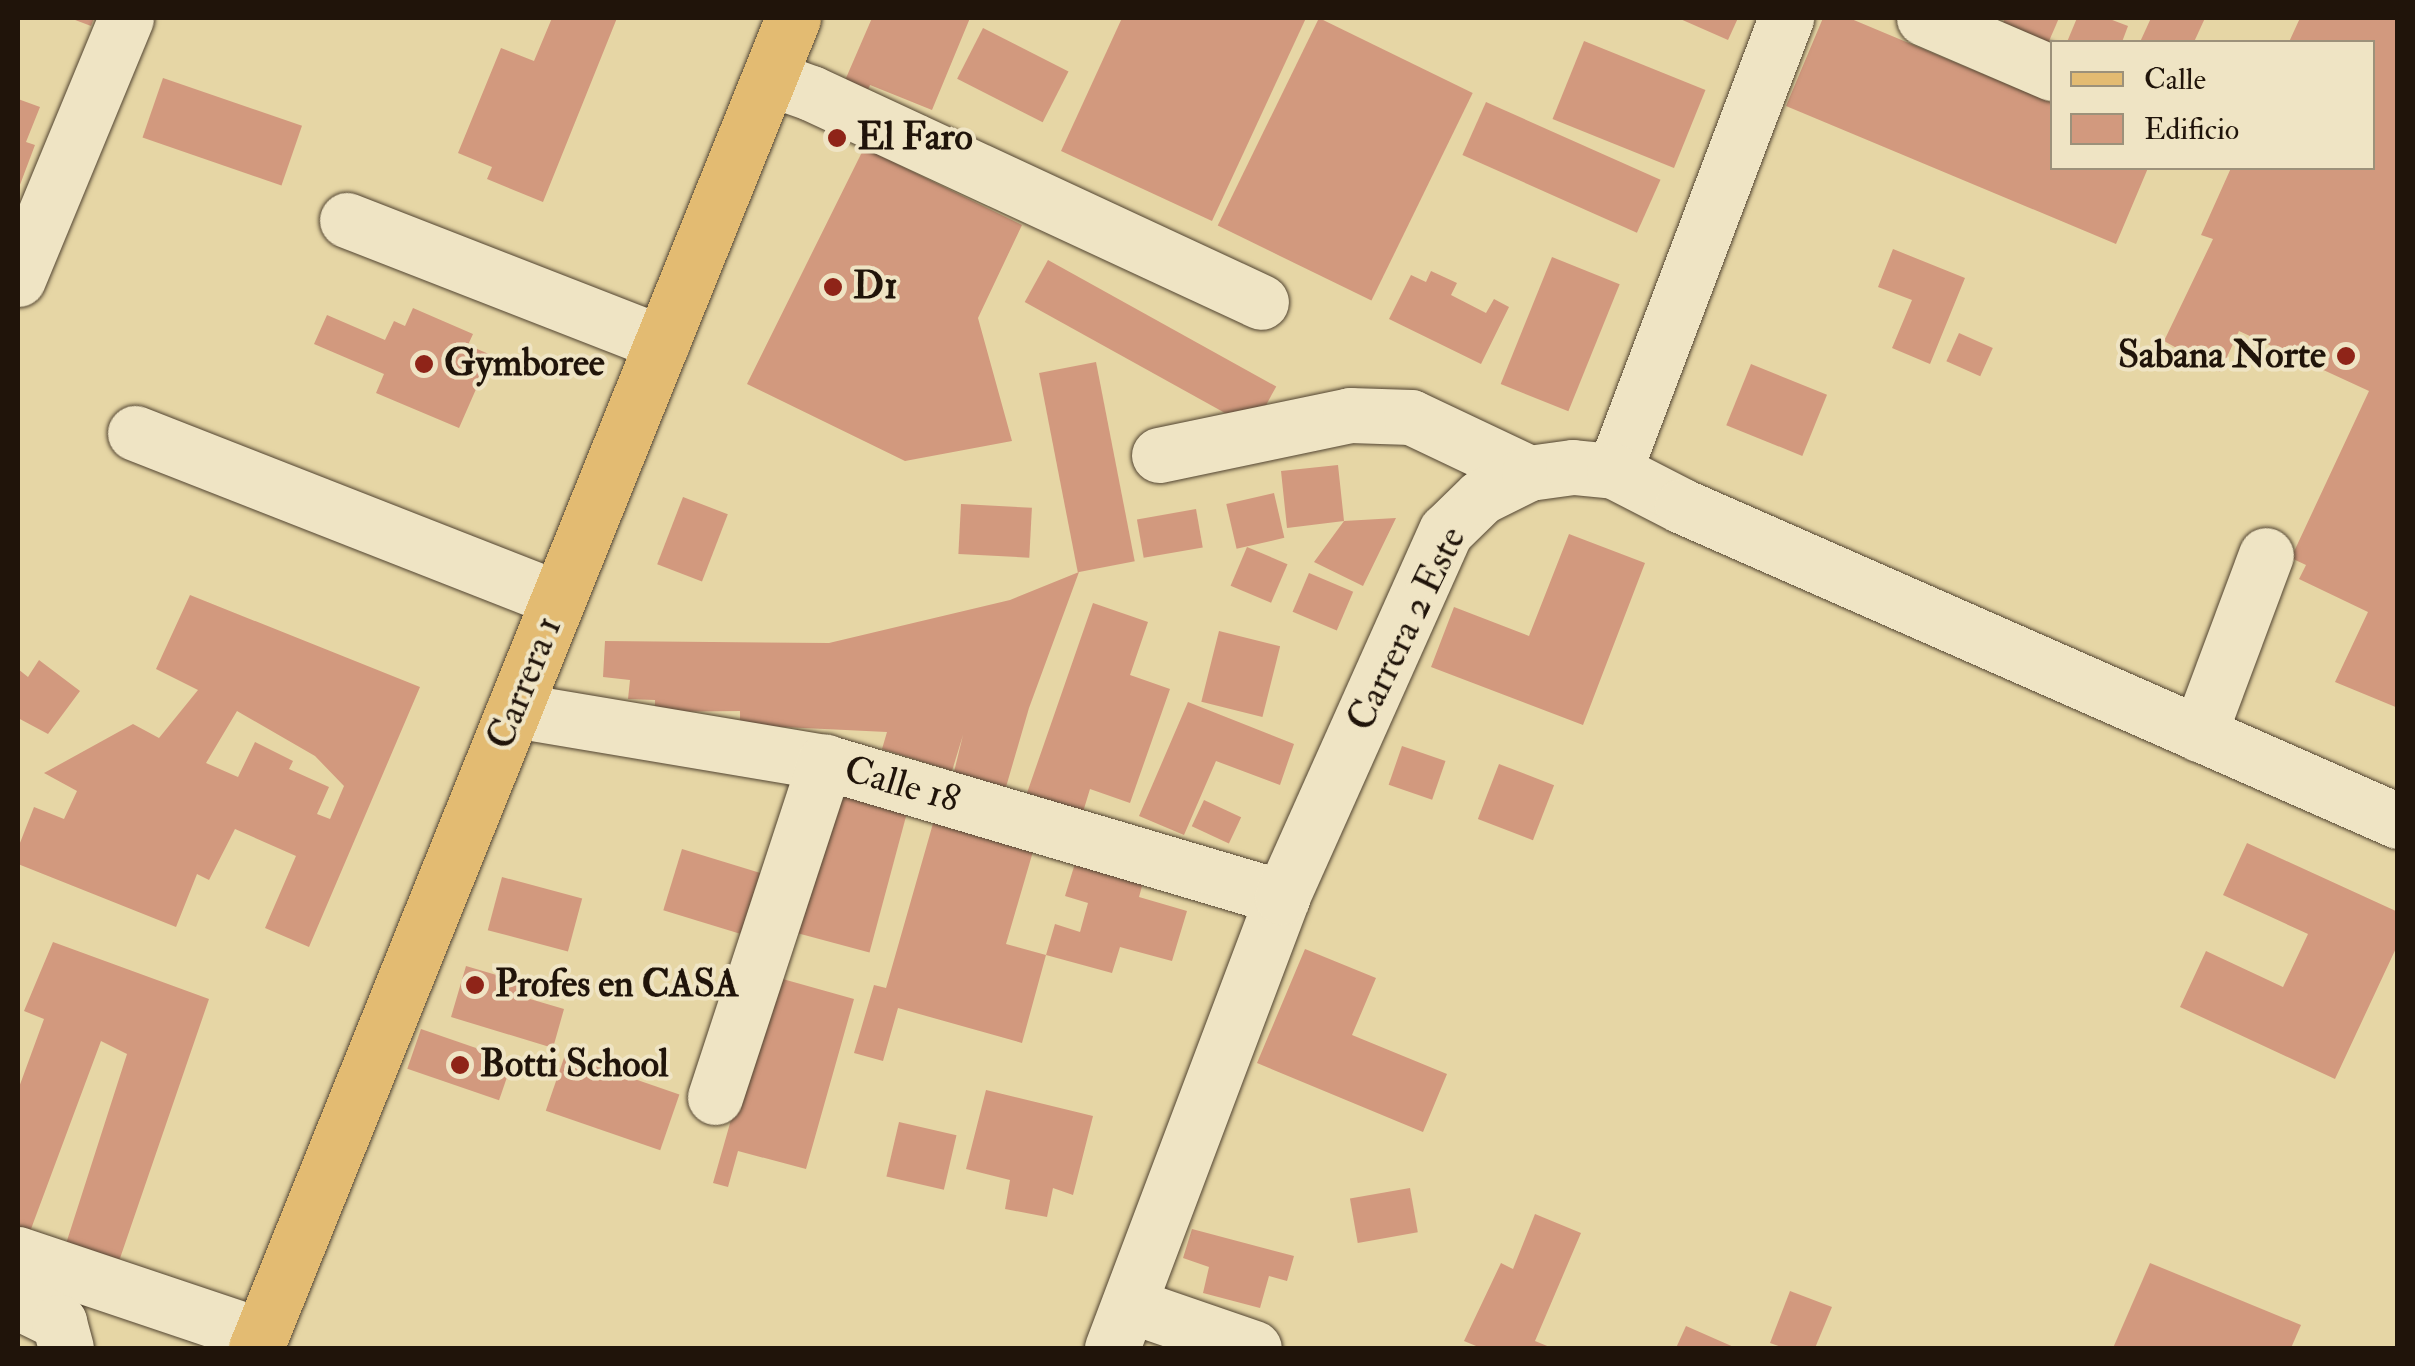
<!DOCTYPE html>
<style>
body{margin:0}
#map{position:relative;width:2415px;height:1366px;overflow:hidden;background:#e6d6a5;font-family:"IM FELL Double Pica",serif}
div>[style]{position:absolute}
.building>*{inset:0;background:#d2997e;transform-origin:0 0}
.roads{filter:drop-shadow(0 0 2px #524431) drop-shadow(0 0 2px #524431)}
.minor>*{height:55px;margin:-27.5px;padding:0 27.5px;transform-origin:27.5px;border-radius:27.5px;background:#efe4c4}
.major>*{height:55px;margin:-27.5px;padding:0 27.5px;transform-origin:27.5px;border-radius:27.5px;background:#e3bb72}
.dots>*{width:28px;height:28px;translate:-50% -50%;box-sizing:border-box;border:5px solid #efe4c4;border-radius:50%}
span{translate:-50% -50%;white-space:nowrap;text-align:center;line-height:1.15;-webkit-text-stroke:8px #efe4c4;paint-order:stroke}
.poi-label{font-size:38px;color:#20140a;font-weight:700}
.left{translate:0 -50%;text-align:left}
.right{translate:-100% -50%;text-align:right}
.street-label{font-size:38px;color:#20140a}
.frame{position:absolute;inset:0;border:20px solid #20140a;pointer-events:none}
.legend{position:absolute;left:2050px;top:40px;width:325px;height:130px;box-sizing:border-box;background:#efe4c4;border:2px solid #9c917a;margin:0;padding:12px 18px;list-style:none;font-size:30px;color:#20140a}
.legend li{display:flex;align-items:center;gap:20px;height:50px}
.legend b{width:50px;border:2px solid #9c917a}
</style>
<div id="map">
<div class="building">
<i style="clip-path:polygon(70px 18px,94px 18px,91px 26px)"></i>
<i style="clip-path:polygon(552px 18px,617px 18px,543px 202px,487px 179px,492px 167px,458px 153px,501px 48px,534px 61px)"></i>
<i style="clip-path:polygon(872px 18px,970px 18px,932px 110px,870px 85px,866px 95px,843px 85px)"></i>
<i style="clip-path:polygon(1122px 18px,1306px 18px,1212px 221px,1061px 151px)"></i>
<i style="left:1319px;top:18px;width:171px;height:231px;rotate:26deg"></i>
<i style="clip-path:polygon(1678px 18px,1738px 18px,1728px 40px)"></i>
<i style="clip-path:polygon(1823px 18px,1849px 18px,2052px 103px,2052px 168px,2148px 168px,2116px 244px,1786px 106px)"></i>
<i style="clip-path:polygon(2005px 18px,2059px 18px,2043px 55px,1997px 37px)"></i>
<i style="clip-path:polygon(2077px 18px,2107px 18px,2128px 26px,2122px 42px,2067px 42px)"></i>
<i style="clip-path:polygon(2151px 18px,2205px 18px,2194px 42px,2140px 42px)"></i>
<i style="clip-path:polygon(2300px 18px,2398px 18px,2398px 708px,2335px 682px,2368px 612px,2299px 579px,2306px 565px,2291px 558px,2369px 391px,2239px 331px,2220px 372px,2164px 341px,2213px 239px,2201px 235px,2231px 168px,2372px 168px,2372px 42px,2289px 42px)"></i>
<i style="left:983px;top:28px;width:96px;height:57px;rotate:27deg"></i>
<i style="left:1584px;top:41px;width:131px;height:84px;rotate:22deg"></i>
<i style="left:163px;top:78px;width:147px;height:63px;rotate:19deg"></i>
<i style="clip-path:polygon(18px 99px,40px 107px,26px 142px,35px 145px,18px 190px)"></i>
<i style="left:1486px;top:102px;width:191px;height:58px;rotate:24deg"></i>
<i style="clip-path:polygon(864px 148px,1022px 225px,978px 318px,1012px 441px,905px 461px,747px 384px)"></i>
<i style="clip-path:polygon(1893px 249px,1965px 278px,1930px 364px,1892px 348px,1912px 300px,1878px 287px)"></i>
<i style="left:1552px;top:257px;width:73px;height:137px;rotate:22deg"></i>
<i style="left:1048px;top:260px;width:261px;height:48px;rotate:29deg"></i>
<i style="clip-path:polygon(1431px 271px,1457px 283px,1451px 295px,1486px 313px,1494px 299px,1509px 307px,1481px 364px,1389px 319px,1411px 275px,1426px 282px)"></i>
<i style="clip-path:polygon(413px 308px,473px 334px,468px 345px,491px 355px,459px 428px,376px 393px,384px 374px,314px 344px,327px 315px,385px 340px,394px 321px,405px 326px)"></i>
<i style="left:1959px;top:333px;width:37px;height:31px;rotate:24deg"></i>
<i style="left:1096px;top:362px;width:203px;height:58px;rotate:79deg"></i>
<i style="left:1751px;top:364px;width:82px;height:66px;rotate:22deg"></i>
<i style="clip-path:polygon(1338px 465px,1344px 521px,1396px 518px,1363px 586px,1314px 562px,1344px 521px,1287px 528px,1281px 471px)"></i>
<i style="left:1274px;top:493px;width:46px;height:49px;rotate:77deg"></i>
<i style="left:683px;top:497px;width:48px;height:72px;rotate:21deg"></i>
<i style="left:961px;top:504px;width:71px;height:50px;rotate:3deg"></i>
<i style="left:1196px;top:509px;width:39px;height:60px;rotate:80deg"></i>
<i style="clip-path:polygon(1569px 534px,1645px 563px,1583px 725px,1431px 667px,1454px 607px,1529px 636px)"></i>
<i style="left:1247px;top:547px;width:44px;height:42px;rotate:23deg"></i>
<i style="clip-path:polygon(1079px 572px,1029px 708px,1006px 787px,954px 772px,963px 735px,952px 771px,882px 749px,887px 732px,740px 725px,740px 711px,655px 712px,655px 700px,628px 699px,630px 680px,603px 677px,605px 641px,829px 643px,1010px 600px)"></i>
<i style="left:1309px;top:573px;width:48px;height:42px;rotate:23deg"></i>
<i style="clip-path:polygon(evenodd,190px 595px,420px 687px,309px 947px,265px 928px,296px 856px,235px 829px,209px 880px,197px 874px,176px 927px,18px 864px,18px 848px,34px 807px,64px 819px,77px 791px,44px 773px,133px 724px,159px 738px,198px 690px,156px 669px,190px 595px,237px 711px,315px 756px,344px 786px,330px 819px,317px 814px,329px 787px,289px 769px,293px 761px,255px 742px,238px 777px,206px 763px,237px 711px)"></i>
<i style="clip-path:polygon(1093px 603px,1148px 622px,1130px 675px,1170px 689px,1130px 803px,1090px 789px,1083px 812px,1027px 793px)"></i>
<i style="left:1219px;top:631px;width:63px;height:73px;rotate:14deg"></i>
<i style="clip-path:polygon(39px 660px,80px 691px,48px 734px,18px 718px,18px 669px,28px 677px)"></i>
<i style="clip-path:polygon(1188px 702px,1294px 744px,1280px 785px,1216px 761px,1184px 835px,1139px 816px)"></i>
<i style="left:1402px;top:746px;width:46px;height:41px;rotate:19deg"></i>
<i style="left:1499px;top:764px;width:59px;height:59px;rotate:21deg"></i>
<i style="left:831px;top:791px;width:79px;height:146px;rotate:15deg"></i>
<i style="left:1204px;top:800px;width:41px;height:29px;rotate:25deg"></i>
<i style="clip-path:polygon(934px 820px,1034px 848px,1006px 944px,1046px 955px,1022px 1043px,898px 1008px,883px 1061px,854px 1053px,874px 985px,886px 988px)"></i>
<i style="clip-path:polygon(2247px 843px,2398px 912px,2398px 944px,2335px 1079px,2180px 1007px,2206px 951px,2283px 987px,2308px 934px,2223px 895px)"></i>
<i style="left:682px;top:849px;width:82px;height:64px;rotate:17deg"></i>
<i style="clip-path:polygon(1076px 860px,1144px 879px,1139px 897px,1187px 911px,1172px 961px,1120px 947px,1112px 973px,1046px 955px,1055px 924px,1080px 932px,1088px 903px,1065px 896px)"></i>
<i style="left:502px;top:877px;width:83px;height:55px;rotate:15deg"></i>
<i style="clip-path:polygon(53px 942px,209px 999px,117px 1267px,64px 1250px,127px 1054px,101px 1041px,28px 1237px,18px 1233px,18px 1090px,44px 1019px,24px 1011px)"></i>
<i style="clip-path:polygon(1305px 949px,1376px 978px,1352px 1035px,1447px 1074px,1423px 1132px,1257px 1063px)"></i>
<i style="clip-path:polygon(466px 966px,534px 986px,530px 999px,564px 1009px,553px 1048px,451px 1017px)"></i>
<i style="clip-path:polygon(772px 976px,854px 999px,806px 1169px,738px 1151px,728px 1187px,713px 1183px)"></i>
<i style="left:421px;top:1029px;width:97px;height:42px;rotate:19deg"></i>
<i style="left:565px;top:1055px;width:121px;height:59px;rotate:19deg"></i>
<i style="clip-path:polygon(986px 1090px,1093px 1116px,1073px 1195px,1053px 1188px,1047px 1217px,1005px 1209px,1010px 1180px,966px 1169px)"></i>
<i style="left:899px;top:1122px;width:59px;height:56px;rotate:13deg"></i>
<i style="left:1410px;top:1188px;width:45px;height:61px;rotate:80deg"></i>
<i style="clip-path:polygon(1535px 1214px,1581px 1233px,1535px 1341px,1552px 1348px,1481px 1348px,1464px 1341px,1501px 1263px,1513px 1269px)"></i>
<i style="clip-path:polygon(1192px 1229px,1294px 1256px,1287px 1281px,1269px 1276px,1260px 1308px,1203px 1293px,1209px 1267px,1183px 1258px)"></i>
<i style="clip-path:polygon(2150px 1263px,2301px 1325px,2291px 1348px,2113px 1348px)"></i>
<i style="clip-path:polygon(1790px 1291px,1832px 1307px,1815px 1348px,1784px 1348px,1770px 1343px)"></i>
<i style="clip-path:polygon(1686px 1326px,1736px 1348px,1676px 1348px)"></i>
</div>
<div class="roads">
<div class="minor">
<i style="left:1924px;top:18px;width:139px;rotate:23.3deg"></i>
<i style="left:769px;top:78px;width:45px;rotate:19.7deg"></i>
<i style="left:811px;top:93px;width:496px;rotate:24.9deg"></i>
<i style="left:347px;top:220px;width:338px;rotate:21.3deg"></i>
<i style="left:18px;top:279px;width:282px;rotate:-67.5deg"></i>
<i style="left:135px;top:433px;width:454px;rotate:21.4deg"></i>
<i style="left:1159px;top:455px;width:195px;rotate:-11.8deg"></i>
<i style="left:1350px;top:415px;width:61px;rotate:1.9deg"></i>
<i style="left:1411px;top:417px;width:131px;rotate:25.4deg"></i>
<i style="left:1614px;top:471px;width:485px;rotate:-69.2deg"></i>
<i style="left:514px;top:710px;width:315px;rotate:9.5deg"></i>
<i style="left:825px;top:762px;width:477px;rotate:16.5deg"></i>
<i style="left:2199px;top:734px;width:191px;rotate:-69.5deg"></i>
<i style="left:715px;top:1097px;width:353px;rotate:-71.8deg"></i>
<i style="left:18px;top:1254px;width:256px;rotate:18.6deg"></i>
<i style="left:18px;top:1302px;width:46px;rotate:26deg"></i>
<i style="left:59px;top:1322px;width:27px;rotate:75deg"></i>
<i style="left:1129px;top:1305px;width:132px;rotate:19deg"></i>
<i style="left:1112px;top:1348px;width:482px;rotate:-69.3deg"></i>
<i style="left:1282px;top:897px;width:401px;rotate:-65.9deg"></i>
<i style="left:1446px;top:531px;width:49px;rotate:-44.2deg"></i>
<i style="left:1481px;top:497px;width:54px;rotate:-26.6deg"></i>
<i style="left:1529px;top:473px;width:44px;rotate:-7.8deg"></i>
<i style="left:1573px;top:467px;width:41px;rotate:5.6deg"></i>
<i style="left:1614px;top:471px;width:76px;rotate:27.2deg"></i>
<i style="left:1682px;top:506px;width:782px;rotate:23.75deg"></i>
</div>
<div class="major">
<i style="left:256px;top:1348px;width:1434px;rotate:-68.01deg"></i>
</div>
</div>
<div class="dots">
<i style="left:837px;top:138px;background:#8f2418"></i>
<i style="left:833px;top:287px;background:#8f2418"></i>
<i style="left:2346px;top:356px;background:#8f2418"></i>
<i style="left:424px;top:364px;background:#8f2418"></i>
<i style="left:475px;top:985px;background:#8f2418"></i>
<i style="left:460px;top:1065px;background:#8f2418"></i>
</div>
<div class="poi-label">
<span class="left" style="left:857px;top:138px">El Faro</span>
<span class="left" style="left:853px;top:287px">D1</span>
<span class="right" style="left:2326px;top:356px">Sabana Norte</span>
<span class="left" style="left:444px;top:364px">Gymboree</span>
<span class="left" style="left:495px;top:985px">Profes en CASA</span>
<span class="left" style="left:480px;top:1065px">Botti School</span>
</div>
<div class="street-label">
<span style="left:1407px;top:629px;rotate:-64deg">Carrera 2 Este</span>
<span style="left:525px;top:683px;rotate:-68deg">Carrera 1</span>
<span style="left:902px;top:785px;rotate:16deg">Calle 18</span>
</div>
<div class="frame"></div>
<ul class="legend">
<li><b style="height:12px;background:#e3bb72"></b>Calle</li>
<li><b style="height:28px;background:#d2997e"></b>Edificio</li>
</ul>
</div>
